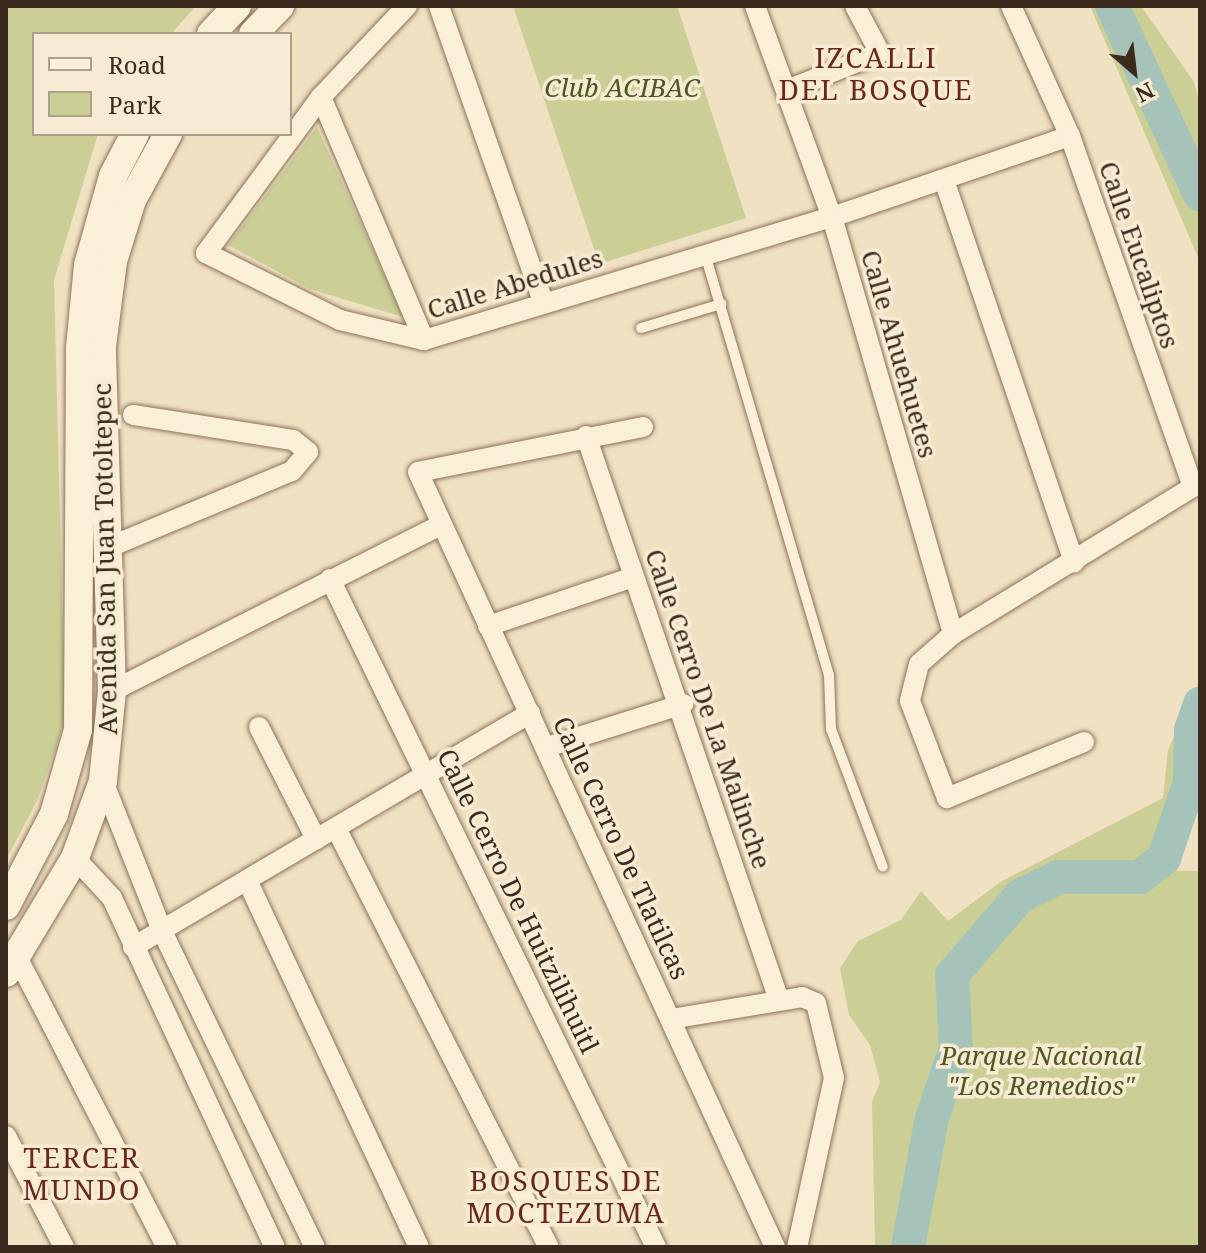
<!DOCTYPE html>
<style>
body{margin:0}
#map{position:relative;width:1206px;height:1253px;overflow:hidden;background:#f0e1c3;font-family:"Noto Serif",serif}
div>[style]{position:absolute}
.green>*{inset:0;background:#cbcf96}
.river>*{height:34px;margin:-17px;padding:0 17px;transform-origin:17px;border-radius:17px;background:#a6c3b9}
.roads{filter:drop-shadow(0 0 2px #8c7259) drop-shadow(0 0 2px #8c7259)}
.lane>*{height:10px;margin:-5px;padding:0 5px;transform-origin:5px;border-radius:5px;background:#faefd7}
.street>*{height:20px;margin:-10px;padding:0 10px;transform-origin:10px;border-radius:10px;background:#faefd7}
.secondary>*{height:28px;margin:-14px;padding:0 14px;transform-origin:14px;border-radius:14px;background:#faefd7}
span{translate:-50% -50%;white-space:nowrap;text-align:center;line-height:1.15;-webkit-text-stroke:7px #f7ecd3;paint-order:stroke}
.park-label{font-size:26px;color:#4d5823;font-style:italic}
.street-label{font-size:26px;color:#3b2b1e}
.neighbourhood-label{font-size:28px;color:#6a281b;letter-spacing:2px}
.frame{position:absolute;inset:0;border:8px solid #3b2b1e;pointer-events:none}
.legend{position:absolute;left:32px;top:32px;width:260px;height:104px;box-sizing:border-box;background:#f7ecd3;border:2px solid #ac9f8b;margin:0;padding:10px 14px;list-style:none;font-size:24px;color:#3b2b1e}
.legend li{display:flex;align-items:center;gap:16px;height:40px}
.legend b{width:40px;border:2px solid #ac9f8b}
.north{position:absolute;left:1094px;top:32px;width:80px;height:80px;-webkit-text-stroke:6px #f7ecd3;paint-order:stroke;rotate:152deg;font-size:22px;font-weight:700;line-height:32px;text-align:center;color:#3b2b1e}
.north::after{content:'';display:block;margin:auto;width:28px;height:36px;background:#3b2b1e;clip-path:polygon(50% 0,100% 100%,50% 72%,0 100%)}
</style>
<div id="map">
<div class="green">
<i style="clip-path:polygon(6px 6px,196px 6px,171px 34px,34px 34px,34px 134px,98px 134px,54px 280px,65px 720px,38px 799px,6px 860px)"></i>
<i style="clip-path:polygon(513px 6px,677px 6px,746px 218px,599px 264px)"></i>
<i style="clip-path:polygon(1090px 6px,1141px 6px,1194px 82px,1200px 104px,1200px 262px)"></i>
<i style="clip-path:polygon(317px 127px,403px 317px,310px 289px,228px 245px)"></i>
<i style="clip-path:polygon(1200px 680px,1200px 790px,1193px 815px,1151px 870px,1200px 871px,1200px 1247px,875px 1247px,872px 1102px,880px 1082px,870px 1045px,849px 1015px,840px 968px,858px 941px,901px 920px,921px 891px,948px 921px,1002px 881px,1163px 798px,1168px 750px)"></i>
</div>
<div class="river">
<i style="left:1112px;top:6px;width:208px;rotate:65deg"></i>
<i style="left:908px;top:1247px;width:131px;rotate:-79.5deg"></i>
<i style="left:932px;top:1118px;width:74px;rotate:-71.1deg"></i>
<i style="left:956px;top:1048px;width:73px;rotate:-93.1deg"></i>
<i style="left:952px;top:975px;width:104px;rotate:-49.3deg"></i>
<i style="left:1020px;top:896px;width:43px;rotate:-26deg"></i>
<i style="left:1059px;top:877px;width:81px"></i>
<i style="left:1140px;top:877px;width:31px;rotate:-38deg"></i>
<i style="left:1164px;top:858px;width:80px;rotate:-71.1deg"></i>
<i style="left:1190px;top:782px;width:52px;rotate:-88.9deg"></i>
<i style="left:1191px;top:730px;width:28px;rotate:-71deg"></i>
</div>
<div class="roads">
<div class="lane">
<i style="left:705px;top:254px;width:439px;rotate:73.6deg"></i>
<i style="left:829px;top:675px;width:54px;rotate:87.9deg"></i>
<i style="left:831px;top:729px;width:147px;rotate:69.4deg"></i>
<i style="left:641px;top:328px;width:84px;rotate:-16.7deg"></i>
</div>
<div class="street">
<i style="left:407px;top:6px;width:125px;rotate:133.4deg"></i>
<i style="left:321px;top:97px;width:194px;rotate:126.4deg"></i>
<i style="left:206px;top:253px;width:150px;rotate:26.6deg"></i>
<i style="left:340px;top:320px;width:86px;rotate:13.4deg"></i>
<i style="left:424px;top:340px;width:426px;rotate:-16.8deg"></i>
<i style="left:832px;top:217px;width:251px;rotate:-18.8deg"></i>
<i style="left:439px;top:6px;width:314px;rotate:70.6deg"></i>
<i style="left:755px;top:6px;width:225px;rotate:70deg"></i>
<i style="left:832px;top:217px;width:434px;rotate:73.8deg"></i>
<i style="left:1011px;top:6px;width:143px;rotate:65.6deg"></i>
<i style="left:1070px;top:136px;width:372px;rotate:70.7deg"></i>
<i style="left:1193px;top:487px;width:281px;rotate:148.5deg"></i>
<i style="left:953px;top:634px;width:45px;rotate:138.6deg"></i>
<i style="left:919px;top:664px;width:38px;rotate:104deg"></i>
<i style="left:910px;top:701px;width:104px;rotate:69.1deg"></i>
<i style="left:947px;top:798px;width:148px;rotate:-22.2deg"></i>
<i style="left:787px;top:90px;width:100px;rotate:-21.7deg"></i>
<i style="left:880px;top:53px;width:53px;rotate:-118deg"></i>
<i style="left:321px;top:97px;width:264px;rotate:67deg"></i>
<i style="left:944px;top:180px;width:404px;rotate:71.2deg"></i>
<i style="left:643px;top:427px;width:229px;rotate:168.7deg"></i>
<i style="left:418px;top:472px;width:853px;rotate:65.27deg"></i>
<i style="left:586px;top:436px;width:596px;rotate:71.11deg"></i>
<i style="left:107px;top:548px;width:200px;rotate:-22.6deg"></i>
<i style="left:292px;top:471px;width:25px;rotate:-50deg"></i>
<i style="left:308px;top:452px;width:19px;rotate:-141deg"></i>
<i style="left:293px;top:440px;width:162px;rotate:-171.1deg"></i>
<i style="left:330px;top:579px;width:743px;rotate:63.99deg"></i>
<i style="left:488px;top:626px;width:154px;rotate:-18.6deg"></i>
<i style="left:112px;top:691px;width:366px;rotate:-26.8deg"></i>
<i style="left:259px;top:727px;width:126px;rotate:63deg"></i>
<i style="left:547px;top:747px;width:143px;rotate:-17.5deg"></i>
<i style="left:103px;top:781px;width:161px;rotate:68.5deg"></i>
<i style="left:162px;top:931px;width:351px;rotate:64.2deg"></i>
<i style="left:336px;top:828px;width:470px;rotate:63.1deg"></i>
<i style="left:75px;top:858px;width:54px;rotate:47.2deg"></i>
<i style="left:112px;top:898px;width:385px;rotate:65deg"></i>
<i style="left:247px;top:880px;width:405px;rotate:64.9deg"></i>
<i style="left:133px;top:947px;width:461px;rotate:-30.5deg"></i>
<i style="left:17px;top:957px;width:326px;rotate:62.7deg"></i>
<i style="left:671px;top:1019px;width:133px;rotate:-9.5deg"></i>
<i style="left:802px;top:997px;width:15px;rotate:23deg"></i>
<i style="left:816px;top:1003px;width:77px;rotate:76.5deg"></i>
<i style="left:834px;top:1078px;width:173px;rotate:102.3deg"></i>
<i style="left:6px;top:1136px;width:125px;rotate:62.4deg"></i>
</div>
<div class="secondary">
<i style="left:211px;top:34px;width:38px;rotate:-47deg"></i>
<i style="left:253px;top:34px;width:39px;rotate:-46deg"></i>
<i style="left:6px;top:906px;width:104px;rotate:-62.4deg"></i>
<i style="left:54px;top:814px;width:87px;rotate:-74.1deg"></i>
<i style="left:78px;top:730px;width:382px;rotate:-89.7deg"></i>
<i style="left:80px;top:348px;width:83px;rotate:-84.5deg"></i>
<i style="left:88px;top:265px;width:92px;rotate:-74.3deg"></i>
<i style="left:113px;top:176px;width:47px;rotate:-62.4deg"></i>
<i style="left:6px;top:973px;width:134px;rotate:-59deg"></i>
<i style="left:75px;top:858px;width:82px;rotate:-70deg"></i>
<i style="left:103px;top:781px;width:90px;rotate:-84.3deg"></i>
<i style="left:112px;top:691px;width:345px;rotate:-91.7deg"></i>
<i style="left:102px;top:346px;width:86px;rotate:-82.6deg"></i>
<i style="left:113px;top:261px;width:64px;rotate:-72.7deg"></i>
<i style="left:132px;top:200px;width:75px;rotate:-61.4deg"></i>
</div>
</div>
<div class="park-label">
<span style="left:622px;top:88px">Club ACIBAC</span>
<span style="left:1041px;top:1071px">Parque Nacional<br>"Los Remedios"</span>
</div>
<div class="street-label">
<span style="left:1139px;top:255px;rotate:71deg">Calle Eucaliptos</span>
<span style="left:515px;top:284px;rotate:-17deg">Calle Abedules</span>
<span style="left:899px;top:354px;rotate:74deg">Calle Ahuehuetes</span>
<span style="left:105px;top:559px;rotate:-91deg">Avenida San Juan Totoltepec</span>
<span style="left:708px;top:709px;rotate:71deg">Calle Cerro De La Malinche</span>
<span style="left:621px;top:848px;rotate:65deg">Calle Cerro De Tlatilcas</span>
<span style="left:518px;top:901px;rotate:64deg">Calle Cerro De Huitzilihuitl</span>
</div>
<div class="neighbourhood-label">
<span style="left:876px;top:73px">IZCALLI<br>DEL BOSQUE</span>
<span style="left:82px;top:1173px">TERCER<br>MUNDO</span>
<span style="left:566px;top:1196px">BOSQUES DE<br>MOCTEZUMA</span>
</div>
<div class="frame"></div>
<ul class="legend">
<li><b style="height:10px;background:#faefd7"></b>Road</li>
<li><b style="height:22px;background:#cbcf96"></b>Park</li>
</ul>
<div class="north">N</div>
</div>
